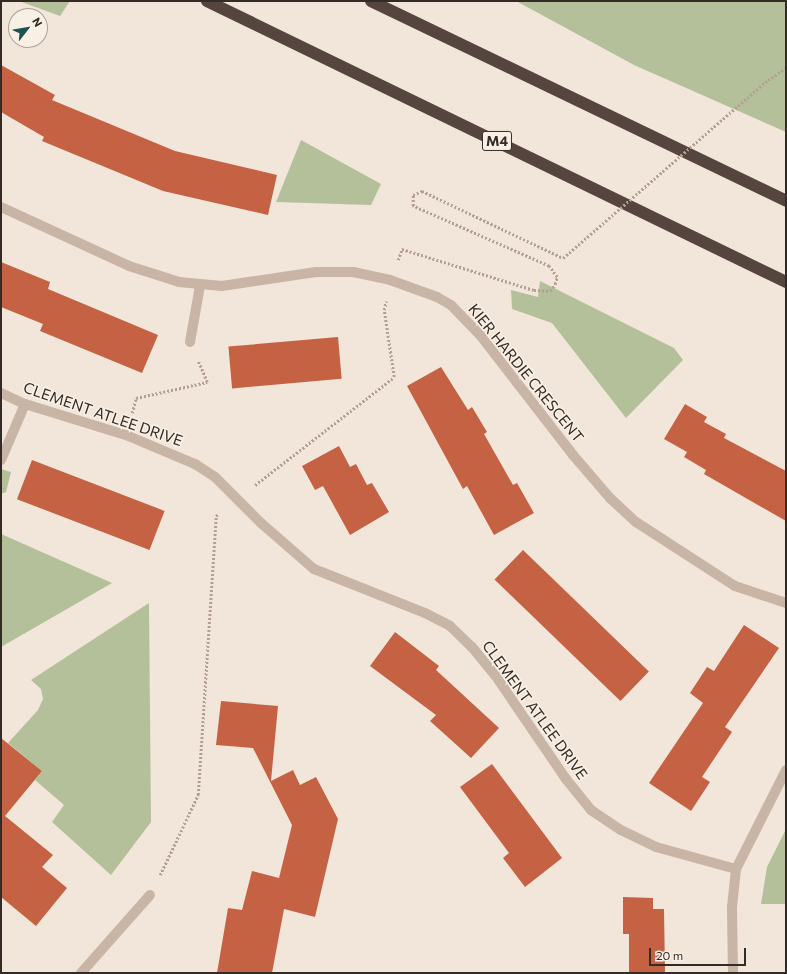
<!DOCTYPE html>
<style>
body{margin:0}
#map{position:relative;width:787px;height:974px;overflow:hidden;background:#f1e6d9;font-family:Commissioner,sans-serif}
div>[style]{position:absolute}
.green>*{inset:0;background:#b3c099}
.building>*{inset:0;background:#c56243;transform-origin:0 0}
.path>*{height:2.5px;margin-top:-1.25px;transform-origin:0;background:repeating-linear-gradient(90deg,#b49f90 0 2px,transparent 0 4px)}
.minor>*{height:10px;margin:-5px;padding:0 5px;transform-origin:5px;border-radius:5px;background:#c9b5a5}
.highway>*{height:12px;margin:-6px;padding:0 6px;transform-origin:6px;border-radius:6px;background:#55453e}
.path-bridge>*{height:2.5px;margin-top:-1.25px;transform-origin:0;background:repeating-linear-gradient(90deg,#b49f90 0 2px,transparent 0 4px)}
span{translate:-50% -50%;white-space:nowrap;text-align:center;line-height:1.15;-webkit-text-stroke:3px #f9f0e5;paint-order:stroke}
.shield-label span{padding:1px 3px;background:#f9f0e5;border:1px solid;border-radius:3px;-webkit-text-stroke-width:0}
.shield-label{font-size:14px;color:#352b26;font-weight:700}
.street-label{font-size:15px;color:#352b26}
.frame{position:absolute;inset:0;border:2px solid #352b26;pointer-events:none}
.north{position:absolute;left:8px;top:8px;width:40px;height:40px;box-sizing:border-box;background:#f9f0e5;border:1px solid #aba199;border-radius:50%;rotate:59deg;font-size:11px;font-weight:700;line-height:16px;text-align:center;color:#352b26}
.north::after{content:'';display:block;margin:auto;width:14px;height:18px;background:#1d5255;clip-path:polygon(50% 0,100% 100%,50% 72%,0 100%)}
.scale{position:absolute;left:649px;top:948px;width:97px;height:18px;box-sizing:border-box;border:2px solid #352b26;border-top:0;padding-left:5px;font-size:12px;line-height:14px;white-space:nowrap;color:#352b26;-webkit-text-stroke:3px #f9f0e5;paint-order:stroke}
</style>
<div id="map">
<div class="green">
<i style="clip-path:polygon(19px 1px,70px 1px,60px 16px)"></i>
<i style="clip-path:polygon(516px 1px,786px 1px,786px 132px,634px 65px)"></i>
<i style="clip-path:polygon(301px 140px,381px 184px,371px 205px,276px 202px)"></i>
<i style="clip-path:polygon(540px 281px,674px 348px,683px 360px,626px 418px,552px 323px,512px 309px,511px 290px,538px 297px)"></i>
<i style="clip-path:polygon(1px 469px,11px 472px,6px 492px,1px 494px)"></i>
<i style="clip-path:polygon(1px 534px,112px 583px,1px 647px)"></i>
<i style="clip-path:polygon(149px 603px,151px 822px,111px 875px,52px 822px,64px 805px,35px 780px,42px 771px,8px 743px,38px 710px,43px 699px,41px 689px,31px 680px)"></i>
<i style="clip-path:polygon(786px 829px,786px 904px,761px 904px,767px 867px)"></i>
</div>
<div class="building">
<i style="clip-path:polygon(1px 65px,55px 95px,52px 100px,175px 151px,277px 175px,268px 215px,163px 191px,42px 141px,44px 137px,1px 112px)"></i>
<i style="clip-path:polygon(1px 262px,50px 282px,48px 289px,158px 335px,142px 373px,40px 331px,43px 324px,1px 307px)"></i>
<i style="left:338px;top:337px;width:42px;height:110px;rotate:85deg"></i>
<i style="clip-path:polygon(441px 367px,468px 410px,472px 407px,487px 432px,484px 434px,513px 485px,517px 483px,534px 513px,494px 535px,467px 486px,463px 489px,407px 386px)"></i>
<i style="clip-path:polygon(685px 404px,707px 417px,704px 422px,726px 434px,724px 438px,786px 471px,786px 521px,704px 474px,706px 470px,684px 457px,687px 452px,664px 439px)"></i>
<i style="clip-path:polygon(339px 446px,350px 467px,356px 464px,367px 485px,372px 483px,389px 512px,350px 535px,323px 486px,315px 490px,302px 466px)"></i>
<i style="left:32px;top:460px;width:142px;height:42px;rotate:21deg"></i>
<i style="left:523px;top:550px;width:175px;height:41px;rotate:44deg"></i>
<i style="clip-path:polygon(744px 625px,779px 648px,725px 727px,732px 732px,702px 777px,710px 782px,691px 811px,649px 783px,703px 703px,690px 693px,707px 667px,714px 671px)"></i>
<i style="clip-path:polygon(395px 632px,439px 666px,436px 670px,499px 728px,471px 758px,430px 721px,436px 715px,370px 666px)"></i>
<i style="clip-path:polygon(221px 701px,278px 706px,271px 781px,293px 770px,300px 785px,316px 777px,338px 819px,315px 917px,284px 909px,272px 973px,217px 973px,228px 908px,242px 910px,252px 871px,279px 878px,292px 825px,253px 748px,216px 745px)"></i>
<i style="clip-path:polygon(1px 738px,42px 771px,5px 816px,53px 855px,42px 867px,67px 888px,36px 926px,1px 897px)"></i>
<i style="clip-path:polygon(492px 764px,562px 858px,525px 887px,503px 858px,509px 853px,460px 787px)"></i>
<i style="clip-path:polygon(623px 897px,653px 898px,653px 909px,664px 909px,665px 973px,629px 973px,629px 934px,623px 934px)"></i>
</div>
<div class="path">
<i style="left:768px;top:80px;width:22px;rotate:-34deg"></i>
<i style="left:398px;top:260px;width:12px;rotate:-70deg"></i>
<i style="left:402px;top:249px;width:138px;rotate:17.3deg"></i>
<i style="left:534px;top:290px;width:16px;rotate:4deg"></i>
<i style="left:550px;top:291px;width:9px;rotate:-54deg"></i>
<i style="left:555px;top:284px;width:7px;rotate:-74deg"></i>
<i style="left:557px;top:277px;width:14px;rotate:-126deg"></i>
<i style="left:549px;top:266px;width:149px;rotate:-156.2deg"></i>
<i style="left:413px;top:206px;width:11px;rotate:-90deg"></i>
<i style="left:413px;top:195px;width:10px;rotate:-24deg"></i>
<i style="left:422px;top:191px;width:156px;rotate:25.4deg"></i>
<i style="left:132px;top:413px;width:16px;rotate:-75deg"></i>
<i style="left:136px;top:398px;width:73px;rotate:-12.7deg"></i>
<i style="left:207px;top:382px;width:23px;rotate:-113deg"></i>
<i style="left:255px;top:485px;width:176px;rotate:-37.8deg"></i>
<i style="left:394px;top:377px;width:68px;rotate:-98.5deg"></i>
<i style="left:384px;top:310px;width:9px;rotate:-77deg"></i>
<i style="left:160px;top:875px;width:89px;rotate:-64.6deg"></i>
<i style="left:198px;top:795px;width:280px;rotate:-86.3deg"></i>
<i style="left:216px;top:516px;width:4px;rotate:-45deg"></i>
</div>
<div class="minor">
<i style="left:1px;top:207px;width:141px;rotate:24.7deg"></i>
<i style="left:129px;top:266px;width:52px;rotate:17.7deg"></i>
<i style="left:179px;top:282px;width:43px;rotate:5.3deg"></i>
<i style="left:222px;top:286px;width:95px;rotate:-8.5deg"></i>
<i style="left:316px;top:272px;width:37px"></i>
<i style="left:353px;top:272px;width:38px;rotate:12deg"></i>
<i style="left:390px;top:280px;width:50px;rotate:19.9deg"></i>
<i style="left:437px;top:297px;width:16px;rotate:30deg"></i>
<i style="left:451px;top:305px;width:42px;rotate:46deg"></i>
<i style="left:480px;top:335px;width:152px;rotate:52.2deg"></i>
<i style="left:573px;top:455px;width:57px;rotate:49.3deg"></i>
<i style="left:610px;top:498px;width:35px;rotate:43deg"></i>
<i style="left:636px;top:522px;width:118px;rotate:32.9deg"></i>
<i style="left:735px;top:586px;width:54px;rotate:18.4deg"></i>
<i style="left:190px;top:342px;width:57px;rotate:-79.9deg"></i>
<i style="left:1px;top:393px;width:26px;rotate:25deg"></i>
<i style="left:25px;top:404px;width:106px;rotate:17.1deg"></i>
<i style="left:126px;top:435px;width:75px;rotate:22.8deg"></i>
<i style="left:195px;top:464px;width:24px;rotate:33deg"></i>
<i style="left:215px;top:477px;width:65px;rotate:45deg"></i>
<i style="left:261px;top:523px;width:70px;rotate:41deg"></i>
<i style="left:314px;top:569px;width:119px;rotate:21.6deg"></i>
<i style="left:425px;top:613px;width:28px;rotate:27deg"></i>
<i style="left:450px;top:626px;width:30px;rotate:44deg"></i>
<i style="left:472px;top:647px;width:36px;rotate:51deg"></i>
<i style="left:495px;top:675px;width:126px;rotate:55.7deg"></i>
<i style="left:566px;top:779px;width:40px;rotate:51deg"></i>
<i style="left:591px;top:810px;width:36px;rotate:34deg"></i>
<i style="left:621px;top:830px;width:39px;rotate:26deg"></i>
<i style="left:656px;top:847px;width:83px;rotate:15.4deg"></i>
<i style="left:1px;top:460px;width:61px;rotate:-66.8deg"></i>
<i style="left:81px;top:973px;width:104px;rotate:-48.5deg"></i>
<i style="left:733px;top:973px;width:66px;rotate:-90.9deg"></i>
<i style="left:732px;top:907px;width:38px;rotate:-84deg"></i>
<i style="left:736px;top:869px;width:111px;rotate:-63.2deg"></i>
</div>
<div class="highway">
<i style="left:207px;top:1px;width:644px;rotate:25.89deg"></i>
<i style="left:371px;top:1px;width:461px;rotate:25.7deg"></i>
</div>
<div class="path-bridge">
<i style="left:563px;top:258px;width:271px;rotate:-41deg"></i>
</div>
<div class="shield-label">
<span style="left:497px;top:141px">M4</span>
</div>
<div class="street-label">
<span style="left:526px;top:373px;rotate:51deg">KIER HARDIE CRESCENT</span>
<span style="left:103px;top:414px;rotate:19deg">CLEMENT ATLEE DRIVE</span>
<span style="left:535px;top:710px;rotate:54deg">CLEMENT ATLEE DRIVE</span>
</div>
<div class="frame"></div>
<div class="north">N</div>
<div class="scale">20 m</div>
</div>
